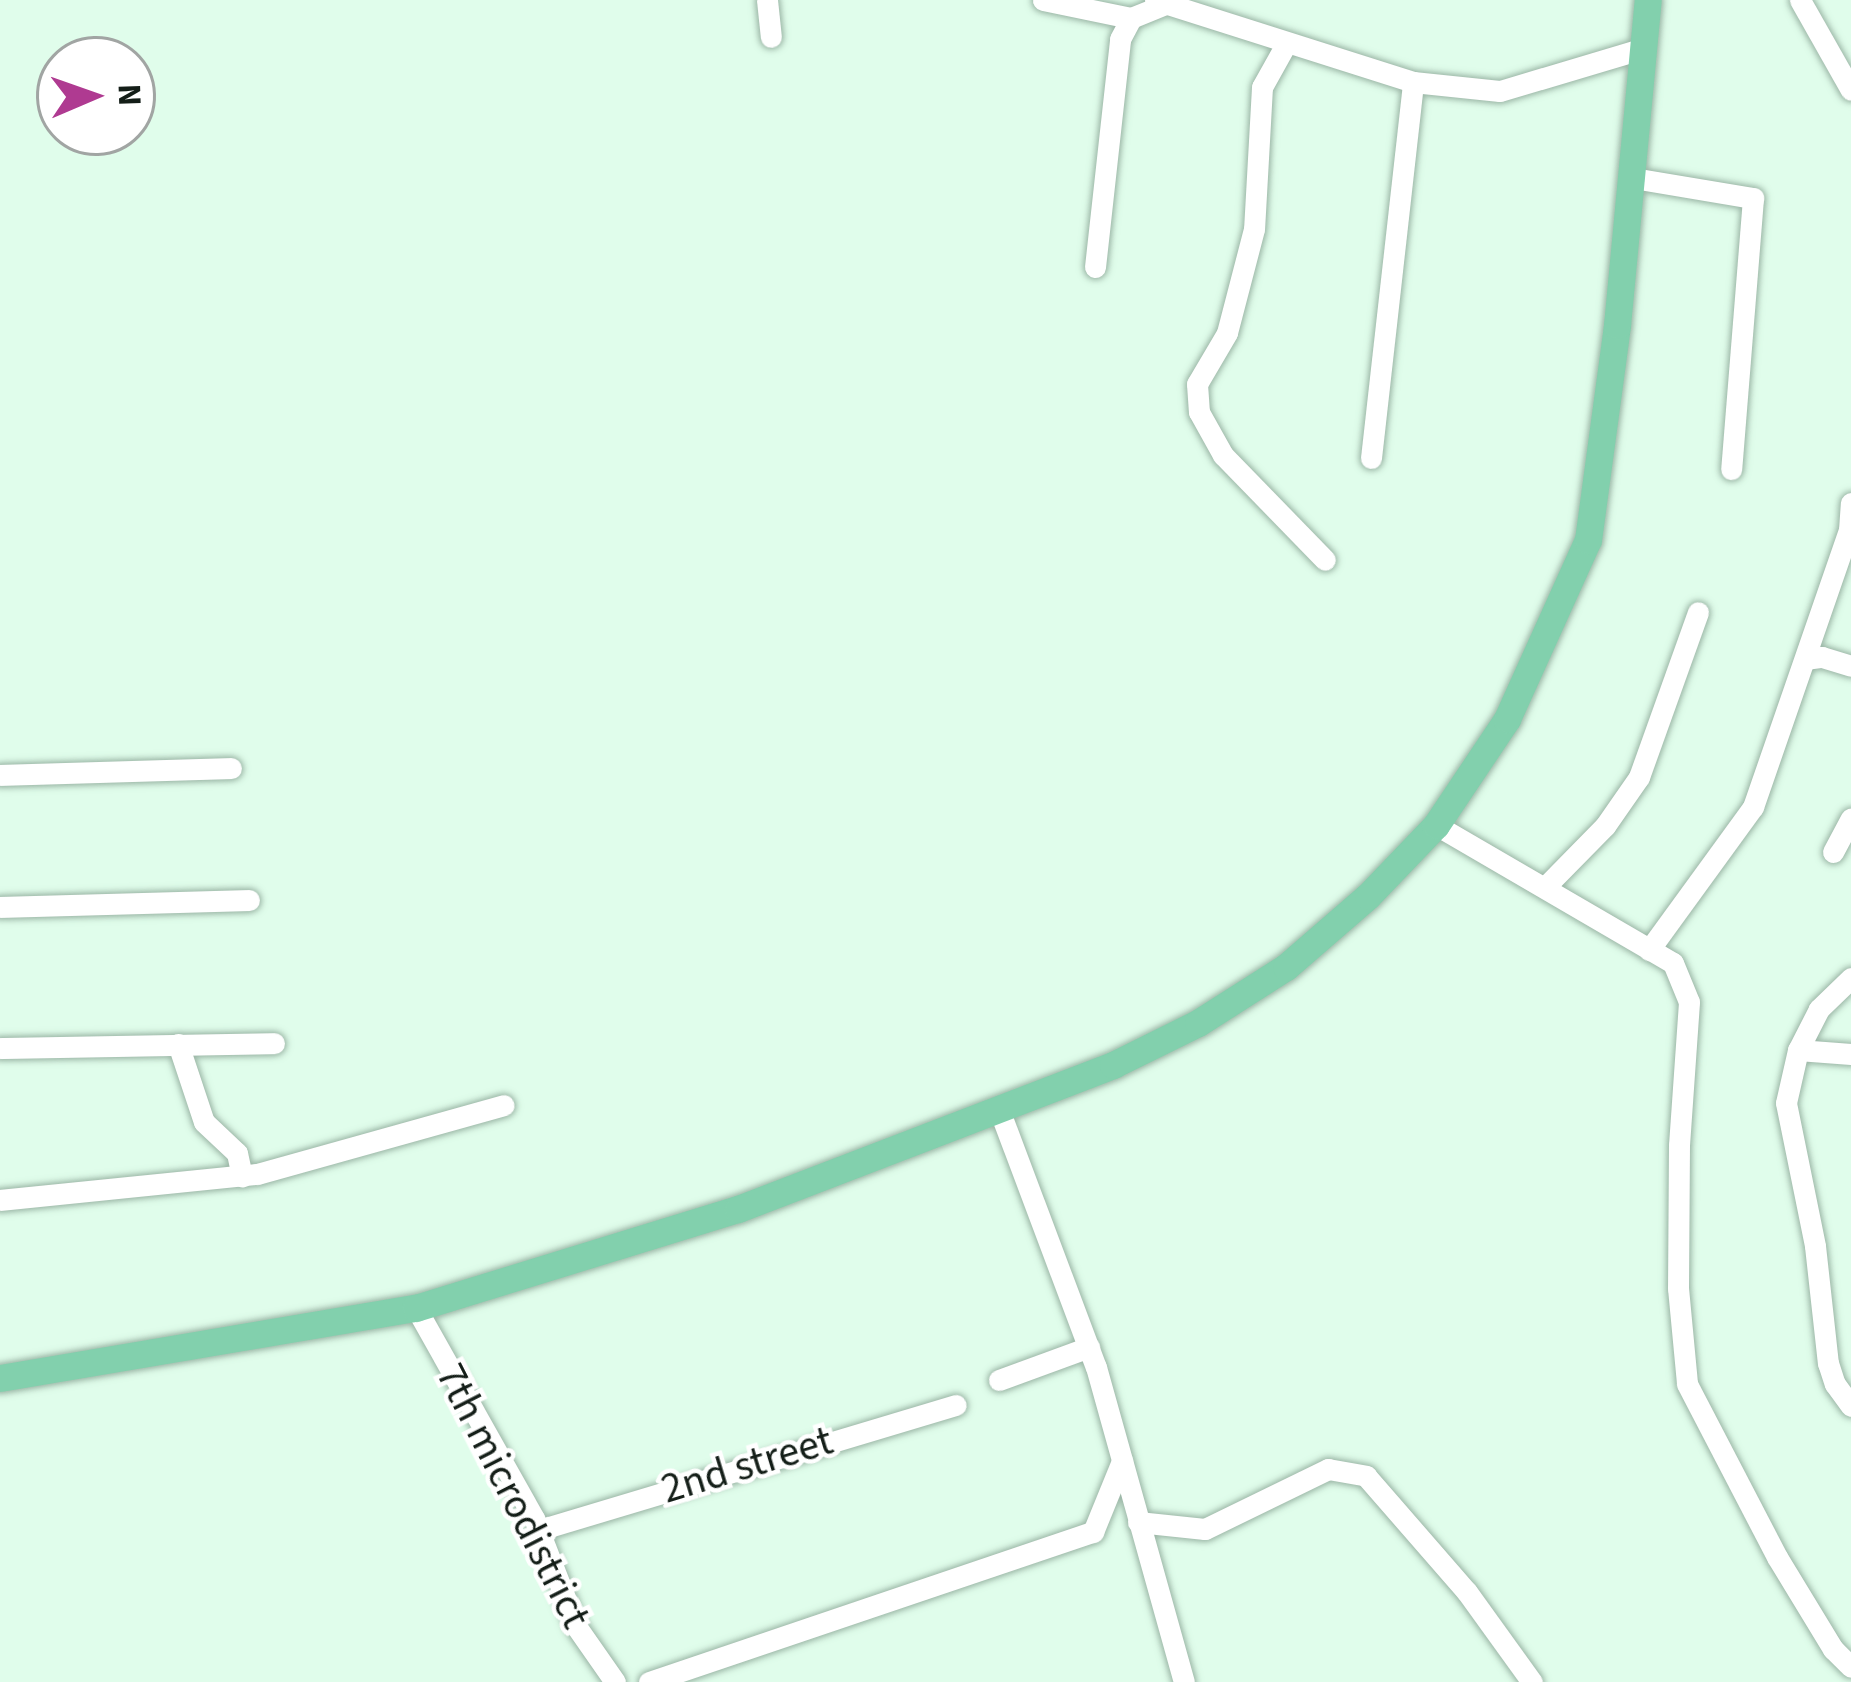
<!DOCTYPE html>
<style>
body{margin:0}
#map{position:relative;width:1851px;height:1682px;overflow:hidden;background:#e0fdeb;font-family:"Source Sans 3",sans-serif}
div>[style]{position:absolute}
.roads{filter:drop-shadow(0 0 3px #9bb6a6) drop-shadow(0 0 3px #9bb6a6)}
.minor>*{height:21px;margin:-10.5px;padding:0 10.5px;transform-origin:10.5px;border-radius:10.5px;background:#fff}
.major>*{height:27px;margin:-13.5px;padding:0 13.5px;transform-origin:13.5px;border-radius:13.5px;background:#82d0ad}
span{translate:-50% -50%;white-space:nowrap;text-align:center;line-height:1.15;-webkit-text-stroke:9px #fff;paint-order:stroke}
.street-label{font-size:42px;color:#141e18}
.north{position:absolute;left:36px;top:36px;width:120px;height:120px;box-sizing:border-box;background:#fff;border:3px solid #a1a5a3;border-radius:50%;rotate:88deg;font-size:33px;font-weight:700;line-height:48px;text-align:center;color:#141e18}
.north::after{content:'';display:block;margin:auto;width:42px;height:54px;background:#af3a91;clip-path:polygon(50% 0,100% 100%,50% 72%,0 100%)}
</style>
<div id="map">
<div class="roads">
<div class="minor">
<i style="left:767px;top:0;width:37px;rotate:84deg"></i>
<i style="left:1043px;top:0;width:90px;rotate:11.6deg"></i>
<i style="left:1155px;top:0;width:271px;rotate:17.6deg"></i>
<i style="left:1413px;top:82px;width:87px;rotate:5.9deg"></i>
<i style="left:1500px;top:91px;width:150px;rotate:-16.6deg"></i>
<i style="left:1800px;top:0;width:103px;rotate:60.5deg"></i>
<i style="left:1286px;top:44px;width:49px;rotate:119.2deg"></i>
<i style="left:1262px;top:87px;width:142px;rotate:93.2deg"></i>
<i style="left:1254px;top:229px;width:107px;rotate:104.6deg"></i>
<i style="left:1227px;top:333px;width:59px;rotate:120.5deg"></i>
<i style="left:1197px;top:384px;width:28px;rotate:86deg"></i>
<i style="left:1199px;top:412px;width:49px;rotate:60.8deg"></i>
<i style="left:1223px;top:455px;width:146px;rotate:45.8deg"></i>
<i style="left:1633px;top:178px;width:122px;rotate:9.5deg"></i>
<i style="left:1753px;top:198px;width:272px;rotate:94.6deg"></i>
<i style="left:1095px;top:267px;width:229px;rotate:-83.7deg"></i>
<i style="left:1120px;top:39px;width:24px;rotate:-62deg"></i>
<i style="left:1131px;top:18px;width:35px;rotate:-22deg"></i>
<i style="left:1371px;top:458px;width:378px;rotate:-83.6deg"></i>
<i style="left:1805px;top:659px;width:17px;rotate:-7deg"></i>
<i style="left:1822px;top:657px;width:30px;rotate:17deg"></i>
<i style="left:0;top:775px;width:231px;rotate:-1.7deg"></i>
<i style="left:1436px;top:825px;width:274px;rotate:30.2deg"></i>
<i style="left:1673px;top:963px;width:42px;rotate:67.7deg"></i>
<i style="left:1689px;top:1002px;width:143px;rotate:94deg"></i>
<i style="left:1679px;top:1145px;width:143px;rotate:90.4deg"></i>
<i style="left:1678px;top:1288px;width:96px;rotate:84.6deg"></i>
<i style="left:1687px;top:1384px;width:195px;rotate:62.5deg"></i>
<i style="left:1777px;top:1557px;width:108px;rotate:58.7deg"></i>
<i style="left:1833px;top:1649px;width:25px;rotate:45deg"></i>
<i style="left:1833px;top:852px;width:38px;rotate:-62deg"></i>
<i style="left:1545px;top:887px;width:86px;rotate:-45.5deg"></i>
<i style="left:1605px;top:826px;width:60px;rotate:-55.2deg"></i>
<i style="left:1639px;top:777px;width:175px;rotate:-70.3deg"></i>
<i style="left:0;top:907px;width:249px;rotate:-1.6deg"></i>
<i style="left:1649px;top:950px;width:177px;rotate:-54deg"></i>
<i style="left:1753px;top:807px;width:293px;rotate:-70.9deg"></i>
<i style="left:1849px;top:530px;width:27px;rotate:-86deg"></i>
<i style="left:1851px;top:978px;width:45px;rotate:135.9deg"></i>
<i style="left:1819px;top:1009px;width:46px;rotate:117.1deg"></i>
<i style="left:1798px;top:1050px;width:54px;rotate:102.8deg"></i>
<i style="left:1786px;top:1103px;width:146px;rotate:78.5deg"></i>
<i style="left:1815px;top:1246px;width:118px;rotate:83.7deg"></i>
<i style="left:1828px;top:1363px;width:22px;rotate:72deg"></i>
<i style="left:1835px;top:1384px;width:27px;rotate:54deg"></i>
<i style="left:178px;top:1044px;width:82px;rotate:71.6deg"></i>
<i style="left:204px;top:1122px;width:45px;rotate:43.2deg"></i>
<i style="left:237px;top:1153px;width:24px;rotate:78deg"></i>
<i style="left:0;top:1048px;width:274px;rotate:-1deg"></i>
<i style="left:1798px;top:1050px;width:53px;rotate:4.3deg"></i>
<i style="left:1000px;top:1112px;width:272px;rotate:69.4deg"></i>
<i style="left:1096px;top:1367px;width:327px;rotate:74.4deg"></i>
<i style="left:0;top:1200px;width:258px;rotate:-5.8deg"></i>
<i style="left:257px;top:1174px;width:256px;rotate:-15.6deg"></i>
<i style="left:416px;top:1308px;width:241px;rotate:60.7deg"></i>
<i style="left:534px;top:1518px;width:116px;rotate:68.7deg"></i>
<i style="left:576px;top:1626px;width:68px;rotate:55.1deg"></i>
<i style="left:999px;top:1380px;width:96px;rotate:-20.1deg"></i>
<i style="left:1138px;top:1522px;width:67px;rotate:6deg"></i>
<i style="left:1205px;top:1529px;width:137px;rotate:-26deg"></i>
<i style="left:1328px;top:1469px;width:39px;rotate:10deg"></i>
<i style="left:1366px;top:1476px;width:154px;rotate:49deg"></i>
<i style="left:1467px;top:1592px;width:111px;rotate:54.2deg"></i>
<i style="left:539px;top:1530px;width:435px;rotate:-16.7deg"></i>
<i style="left:649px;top:1682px;width:469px;rotate:-18.7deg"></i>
<i style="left:1093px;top:1532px;width:77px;rotate:-67.8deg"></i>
</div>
<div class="major">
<i style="left:0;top:1378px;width:422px;rotate:-9.6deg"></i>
<i style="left:416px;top:1308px;width:337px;rotate:-17.1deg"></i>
<i style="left:738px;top:1209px;width:402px;rotate:-21deg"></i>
<i style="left:1113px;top:1065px;width:95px;rotate:-26.3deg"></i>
<i style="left:1198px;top:1023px;width:104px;rotate:-32.5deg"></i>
<i style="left:1286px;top:967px;width:108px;rotate:-40.9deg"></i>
<i style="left:1368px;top:896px;width:98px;rotate:-46.2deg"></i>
<i style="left:1436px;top:825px;width:128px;rotate:-56.2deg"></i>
<i style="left:1507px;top:719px;width:196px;rotate:-65.7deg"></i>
<i style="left:1588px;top:540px;width:217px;rotate:-82.3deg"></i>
<i style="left:1617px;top:325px;width:326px;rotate:-84.6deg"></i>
</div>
</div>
<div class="street-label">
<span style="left:747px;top:1465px;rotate:-17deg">2nd street</span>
<span style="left:513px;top:1496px;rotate:63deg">7th microdistrict</span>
</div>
<div class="north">N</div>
</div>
